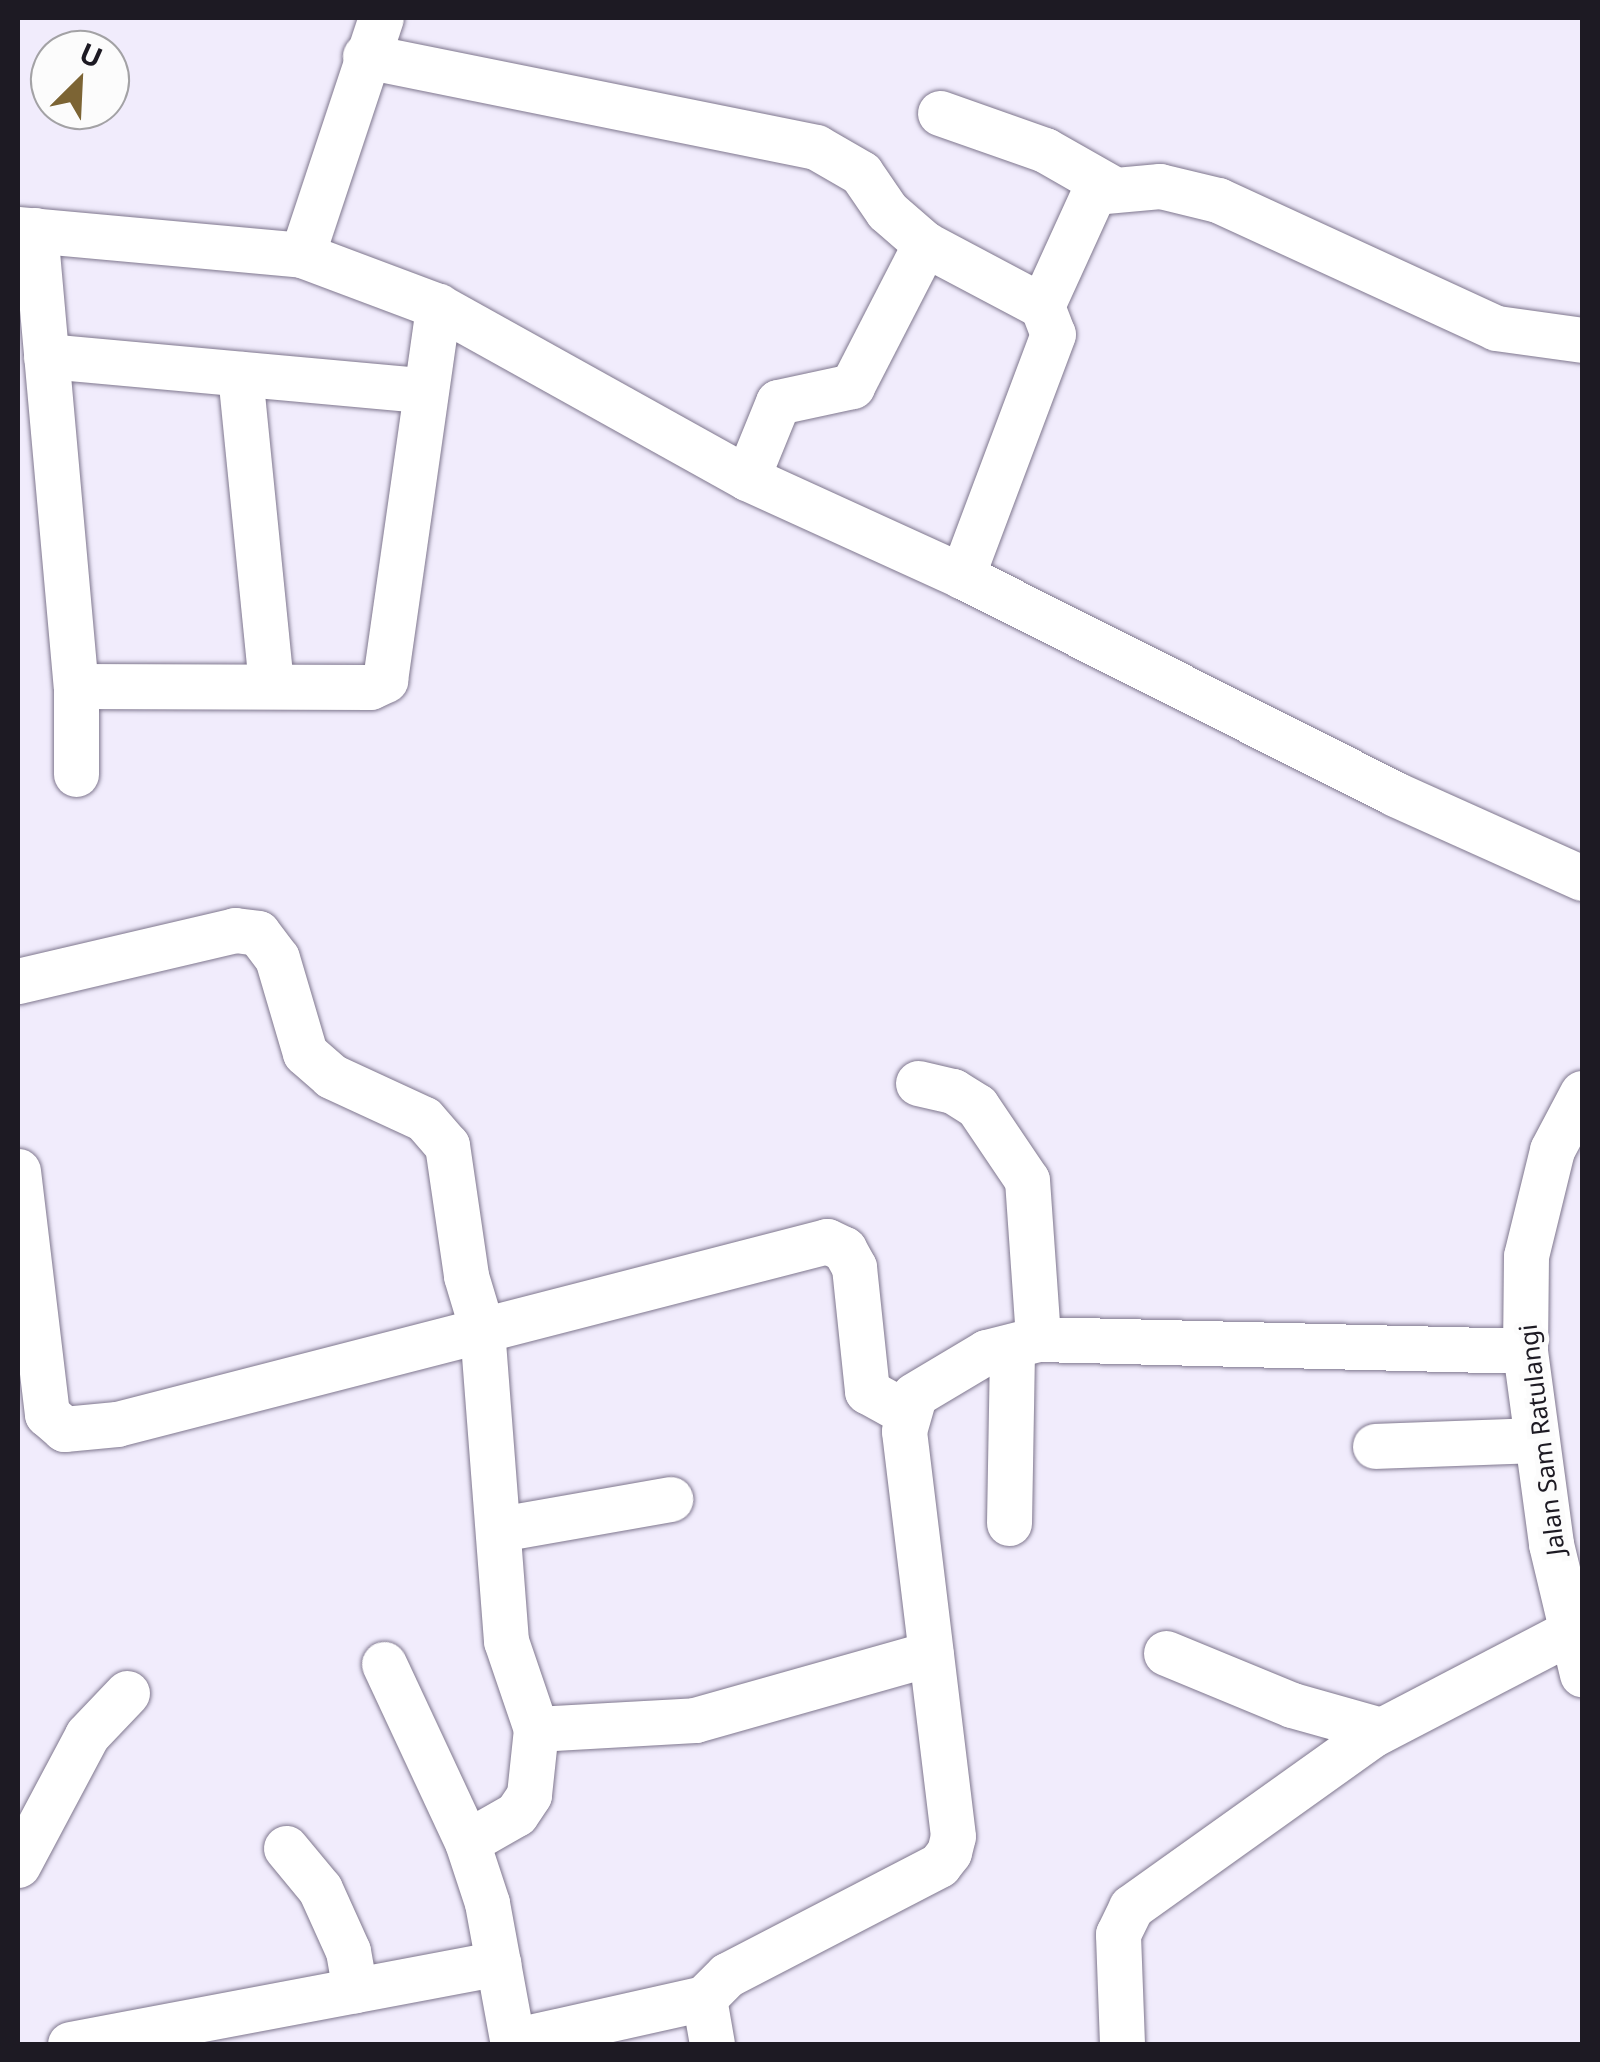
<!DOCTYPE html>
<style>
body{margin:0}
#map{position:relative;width:1600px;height:2062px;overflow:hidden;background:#f1ecfc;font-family:"Noto Sans",sans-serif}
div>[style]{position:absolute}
.roads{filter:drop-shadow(0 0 2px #7f778e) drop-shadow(0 0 2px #7f778e)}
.minor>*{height:45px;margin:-22.5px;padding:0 22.5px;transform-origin:22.5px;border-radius:22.5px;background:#fff}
span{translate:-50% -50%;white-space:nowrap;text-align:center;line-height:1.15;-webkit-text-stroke:10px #fcfcfc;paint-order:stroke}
.street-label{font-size:25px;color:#1d1a23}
.frame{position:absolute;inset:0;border:20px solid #1d1a23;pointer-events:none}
.north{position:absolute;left:30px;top:30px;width:100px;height:100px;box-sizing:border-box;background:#fcfcfc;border:2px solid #a3a2a5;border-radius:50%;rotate:24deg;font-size:28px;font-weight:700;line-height:40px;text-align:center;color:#1d1a23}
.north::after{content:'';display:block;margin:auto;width:35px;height:45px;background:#7c6434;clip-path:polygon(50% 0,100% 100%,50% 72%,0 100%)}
</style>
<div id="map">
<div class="roads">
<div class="minor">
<i style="left:365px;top:56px;width:460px;rotate:11.4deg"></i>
<i style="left:816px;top:147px;width:52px;rotate:30deg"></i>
<i style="left:861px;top:173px;width:46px;rotate:55.6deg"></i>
<i style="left:887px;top:211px;width:50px;rotate:41deg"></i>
<i style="left:925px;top:244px;width:132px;rotate:27.9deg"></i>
<i style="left:1042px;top:306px;width:30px;rotate:69deg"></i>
<i style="left:1053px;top:334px;width:259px;rotate:110.6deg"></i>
<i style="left:940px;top:113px;width:111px;rotate:19.4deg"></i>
<i style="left:1045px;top:150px;width:73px;rotate:29.7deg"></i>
<i style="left:18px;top:229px;width:285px;rotate:5.2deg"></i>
<i style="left:302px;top:255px;width:145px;rotate:20.6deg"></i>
<i style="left:438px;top:306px;width:354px;rotate:29.1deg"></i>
<i style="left:747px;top:478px;width:236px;rotate:24.5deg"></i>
<i style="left:962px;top:576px;width:485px;rotate:26.7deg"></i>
<i style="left:1395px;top:794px;width:205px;rotate:24.2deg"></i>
<i style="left:35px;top:230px;width:458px;rotate:84.9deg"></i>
<i style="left:76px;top:686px;width:88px;rotate:90deg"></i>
<i style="left:302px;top:255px;width:250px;rotate:-71.6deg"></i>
<i style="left:1042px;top:306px;width:125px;rotate:-65.5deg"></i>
<i style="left:1094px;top:192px;width:66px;rotate:-5.2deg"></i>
<i style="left:1160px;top:186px;width:60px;rotate:13.6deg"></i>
<i style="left:1218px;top:200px;width:306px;rotate:24.7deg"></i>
<i style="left:1496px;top:328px;width:87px;rotate:7.9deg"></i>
<i style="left:46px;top:356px;width:377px;rotate:5.2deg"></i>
<i style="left:240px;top:374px;width:313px;rotate:84.3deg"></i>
<i style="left:747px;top:478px;width:82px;rotate:-67.8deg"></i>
<i style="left:778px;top:402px;width:76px;rotate:-12.2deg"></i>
<i style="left:852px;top:386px;width:160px;rotate:-62.8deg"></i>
<i style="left:76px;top:686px;width:294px;rotate:0.2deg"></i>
<i style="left:370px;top:687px;width:17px;rotate:-25deg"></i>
<i style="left:385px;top:680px;width:378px;rotate:-81.9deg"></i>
<i style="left:18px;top:981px;width:223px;rotate:-13.2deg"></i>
<i style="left:235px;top:930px;width:23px;rotate:7deg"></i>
<i style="left:258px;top:933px;width:31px;rotate:53deg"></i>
<i style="left:277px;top:958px;width:99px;rotate:73.6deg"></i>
<i style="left:305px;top:1053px;width:35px;rotate:41deg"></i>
<i style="left:331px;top:1076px;width:102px;rotate:24.8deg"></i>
<i style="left:424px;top:1119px;width:35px;rotate:49deg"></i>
<i style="left:447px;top:1145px;width:132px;rotate:81.7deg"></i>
<i style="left:466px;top:1276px;width:55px;rotate:73.2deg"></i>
<i style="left:482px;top:1329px;width:313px;rotate:85.6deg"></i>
<i style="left:506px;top:1641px;width:93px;rotate:71.2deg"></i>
<i style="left:536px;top:1729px;width:66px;rotate:96.1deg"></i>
<i style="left:529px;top:1795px;width:23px;rotate:124deg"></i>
<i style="left:516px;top:1814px;width:56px;rotate:150.3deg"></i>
<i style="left:467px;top:1842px;width:64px;rotate:71.8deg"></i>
<i style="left:487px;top:1903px;width:143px;rotate:79.6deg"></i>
<i style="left:918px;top:1083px;width:36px;rotate:13deg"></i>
<i style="left:953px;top:1091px;width:28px;rotate:32deg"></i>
<i style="left:977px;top:1106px;width:89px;rotate:56deg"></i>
<i style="left:1027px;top:1180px;width:159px;rotate:86deg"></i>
<i style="left:1582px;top:1093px;width:64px;rotate:117.8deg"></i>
<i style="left:1552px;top:1150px;width:109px;rotate:103.8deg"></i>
<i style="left:1526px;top:1256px;width:95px;rotate:90.6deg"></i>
<i style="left:1525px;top:1351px;width:195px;rotate:82.3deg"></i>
<i style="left:1551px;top:1544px;width:134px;rotate:76.6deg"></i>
<i style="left:18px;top:1171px;width:245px;rotate:83.2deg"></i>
<i style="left:47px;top:1414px;width:23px;rotate:41deg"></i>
<i style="left:64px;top:1429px;width:53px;rotate:-5.4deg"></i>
<i style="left:117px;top:1424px;width:733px;rotate:-14.45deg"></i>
<i style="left:827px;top:1241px;width:19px;rotate:25deg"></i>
<i style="left:844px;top:1249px;width:21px;rotate:61deg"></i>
<i style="left:854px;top:1267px;width:125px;rotate:84deg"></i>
<i style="left:867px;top:1391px;width:43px;rotate:28.9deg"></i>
<i style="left:1375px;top:1446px;width:160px;rotate:-2.1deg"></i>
<i style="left:1009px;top:1523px;width:177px;rotate:-89deg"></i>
<i style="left:500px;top:1529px;width:173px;rotate:-10deg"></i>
<i style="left:1166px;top:1653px;width:136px;rotate:22.4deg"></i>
<i style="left:1292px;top:1705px;width:92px;rotate:15.7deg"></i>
<i style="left:384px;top:1664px;width:196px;rotate:65deg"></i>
<i style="left:536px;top:1729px;width:159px;rotate:-3.2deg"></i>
<i style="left:695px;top:1720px;width:245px;rotate:-15.8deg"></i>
<i style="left:286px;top:1848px;width:53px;rotate:50.3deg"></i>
<i style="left:320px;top:1889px;width:68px;rotate:65.7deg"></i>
<i style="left:348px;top:1951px;width:40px;rotate:80deg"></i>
<i style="left:18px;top:1865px;width:147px;rotate:-62deg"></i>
<i style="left:87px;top:1735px;width:58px;rotate:-46.4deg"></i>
<i style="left:512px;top:2041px;width:197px;rotate:-12.6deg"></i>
<i style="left:70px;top:2044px;width:436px;rotate:-10.7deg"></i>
<i style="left:712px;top:2044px;width:47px;rotate:-99.9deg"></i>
<i style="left:704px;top:1998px;width:33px;rotate:-45deg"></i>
<i style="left:727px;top:1975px;width:239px;rotate:-27.4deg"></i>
<i style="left:939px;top:1865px;width:16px;rotate:-52deg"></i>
<i style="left:949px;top:1852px;width:16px;rotate:-76deg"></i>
<i style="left:953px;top:1836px;width:408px;rotate:-96.9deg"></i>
<i style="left:904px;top:1431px;width:37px;rotate:-74deg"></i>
<i style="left:914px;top:1395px;width:84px;rotate:-30.8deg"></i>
<i style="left:986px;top:1352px;width:54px;rotate:-14deg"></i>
<i style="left:1038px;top:1339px;width:487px;rotate:1.4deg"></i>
<i style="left:1122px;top:2044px;width:110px;rotate:-92.1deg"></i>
<i style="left:1118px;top:1934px;width:30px;rotate:-64deg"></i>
<i style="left:1131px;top:1907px;width:296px;rotate:-35.5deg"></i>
<i style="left:1372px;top:1735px;width:221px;rotate:-27.5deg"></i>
</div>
</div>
<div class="street-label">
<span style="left:1541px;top:1440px;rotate:-97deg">Jalan Sam Ratulangi</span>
</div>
<div class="frame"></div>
<div class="north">U</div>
</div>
